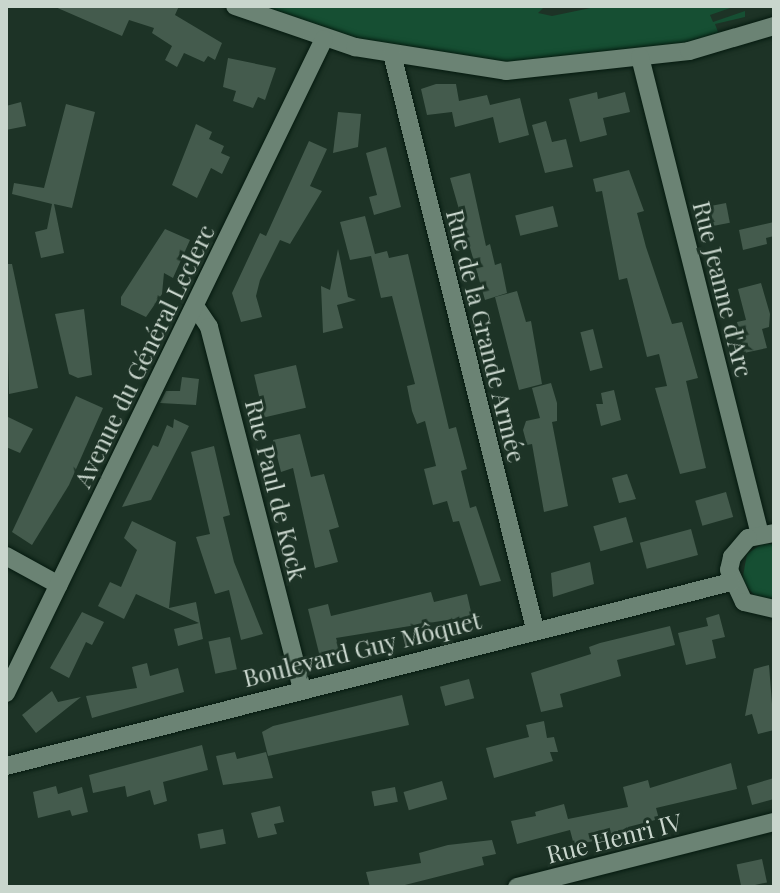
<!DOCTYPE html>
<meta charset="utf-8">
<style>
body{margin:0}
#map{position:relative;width:780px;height:893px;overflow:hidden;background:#1d3326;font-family:"Playfair Display",serif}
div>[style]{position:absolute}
.green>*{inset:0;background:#164f33}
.building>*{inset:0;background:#445b4d;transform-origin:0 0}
.roads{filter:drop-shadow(0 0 2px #051a0f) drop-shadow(0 0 2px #051a0f)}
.minor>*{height:18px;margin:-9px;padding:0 9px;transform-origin:9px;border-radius:9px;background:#6b8374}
span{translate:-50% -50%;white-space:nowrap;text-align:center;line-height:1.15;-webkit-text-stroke:6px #1d3326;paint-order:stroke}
.street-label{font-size:24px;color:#c9d6cd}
.frame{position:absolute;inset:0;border:8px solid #c9d6cd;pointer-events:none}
</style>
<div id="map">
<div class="green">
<i style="clip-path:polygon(249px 6px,545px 6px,538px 13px,552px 16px,600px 6px,736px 6px,710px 15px,713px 22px,745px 11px,745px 17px,715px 24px,718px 32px,733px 30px,710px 41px,505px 65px,358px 41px)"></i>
<i style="clip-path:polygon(762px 544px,774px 544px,772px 600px,754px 595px,742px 581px,747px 554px)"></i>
</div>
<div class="building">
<i style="clip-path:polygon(53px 6px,179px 6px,175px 15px,222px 43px,215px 60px,208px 56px,204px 62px,184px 53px,177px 67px,165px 60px,172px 46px,152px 33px,154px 28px,129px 20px,122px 36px)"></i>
<i style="clip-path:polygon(228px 58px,276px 68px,265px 100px,258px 97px,253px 108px,233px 101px,236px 91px,223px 87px)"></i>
<i style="clip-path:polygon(436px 84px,456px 84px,459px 101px,487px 95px,490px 105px,520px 98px,529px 135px,499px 143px,493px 117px,455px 127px,452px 112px,427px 115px,421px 89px)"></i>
<i style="clip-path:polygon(597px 92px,598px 99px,625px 92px,630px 112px,603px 118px,607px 135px,580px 142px,569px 99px)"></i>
<i style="clip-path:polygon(21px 102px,26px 126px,6px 130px,6px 106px)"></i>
<i style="clip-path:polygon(66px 104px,95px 112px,72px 208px,54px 204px,64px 253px,41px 258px,35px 232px,47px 229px,52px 204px,12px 194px,14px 183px,44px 188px)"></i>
<i style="clip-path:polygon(338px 112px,361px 114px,358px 147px,333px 153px)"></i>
<i style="clip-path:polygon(546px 121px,552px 142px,566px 139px,573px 167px,545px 173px,532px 125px)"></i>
<i style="clip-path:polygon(196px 124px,212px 132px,209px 139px,224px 146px,221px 153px,230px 157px,222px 174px,211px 168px,197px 198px,172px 185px)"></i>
<i style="clip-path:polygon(309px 141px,327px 149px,310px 186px,322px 191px,290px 244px,280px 240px,260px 280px,256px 296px,262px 317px,241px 322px,232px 293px,260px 233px,266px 236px)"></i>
<i style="clip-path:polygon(386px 147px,401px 207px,374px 215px,369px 197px,377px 195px,366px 153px)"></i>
<i style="clip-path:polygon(629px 170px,644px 211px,637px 213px,646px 247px,672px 324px,682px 322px,698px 378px,686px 381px,706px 468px,680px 474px,655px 388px,667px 386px,659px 354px,647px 357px,627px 278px,619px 280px,602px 191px,596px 192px,593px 179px)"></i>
<i style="clip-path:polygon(470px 173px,486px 246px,490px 244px,495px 265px,501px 263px,507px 293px,485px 300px,450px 178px)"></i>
<i style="left:726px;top:203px;width:20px;height:21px;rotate:79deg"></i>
<i style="left:553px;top:206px;width:21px;height:39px;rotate:76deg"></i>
<i style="clip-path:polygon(365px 216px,375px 254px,387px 251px,389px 258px,408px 254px,449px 429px,456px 427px,467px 469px,461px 471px,470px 508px,476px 506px,501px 581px,480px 586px,459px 521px,453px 522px,447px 501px,433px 505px,424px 469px,436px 466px,425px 421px,417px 424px,412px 411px,407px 386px,415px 384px,392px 296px,381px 298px,371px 256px,350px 260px,340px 222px)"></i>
<i style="clip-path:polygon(774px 222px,774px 236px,766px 238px,767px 244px,743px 250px,739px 230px)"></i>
<i style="clip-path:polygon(165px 229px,190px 240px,173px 278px,164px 273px,162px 294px,146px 317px,121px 305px,121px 297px)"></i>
<i style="clip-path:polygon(338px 249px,348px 297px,356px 300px,337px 305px,343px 328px,323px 333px,321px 286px,330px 290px)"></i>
<i style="clip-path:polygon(6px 264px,12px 264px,38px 388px,9px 394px)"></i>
<i style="clip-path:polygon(761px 283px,770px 314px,769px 327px,762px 329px,767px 348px,744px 353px,737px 322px,746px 320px,738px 289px)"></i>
<i style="clip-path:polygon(517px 291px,526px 322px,531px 321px,542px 384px,519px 390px,495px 297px)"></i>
<i style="clip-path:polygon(84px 309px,92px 375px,78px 378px,69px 374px,55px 314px)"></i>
<i style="left:593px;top:329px;width:40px;height:13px;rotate:76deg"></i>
<i style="left:296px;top:365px;width:44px;height:43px;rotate:77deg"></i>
<i style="clip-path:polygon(182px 377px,199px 379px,196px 405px,160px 403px,166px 391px,180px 391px)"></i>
<i style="clip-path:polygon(551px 383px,557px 403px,557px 421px,552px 422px,568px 506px,544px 512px,532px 444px,527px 445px,523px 430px,526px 421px,540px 418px,532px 388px)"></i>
<i style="clip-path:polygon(614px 390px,621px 420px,601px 426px,596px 404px,603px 404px,601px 393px)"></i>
<i style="clip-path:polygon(76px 396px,103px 408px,69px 485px,32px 545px,12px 532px)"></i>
<i style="clip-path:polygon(6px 416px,33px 429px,20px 453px,6px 447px)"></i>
<i style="clip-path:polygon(174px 419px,189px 426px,151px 500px,122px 507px,153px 445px,158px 447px,167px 425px,173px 428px)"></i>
<i style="clip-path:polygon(300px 434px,311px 477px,324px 474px,339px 527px,329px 530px,338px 562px,315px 568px,293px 468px,281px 472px,273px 440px)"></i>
<i style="clip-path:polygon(214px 446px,230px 515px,223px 517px,234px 562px,263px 634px,241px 640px,229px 590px,215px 594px,196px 537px,210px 534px,191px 452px)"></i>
<i style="clip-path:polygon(627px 474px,636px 499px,619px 503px,612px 478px)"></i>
<i style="left:726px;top:492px;width:26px;height:32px;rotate:74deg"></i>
<i style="left:626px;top:517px;width:26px;height:34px;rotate:74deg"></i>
<i style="clip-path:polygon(132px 521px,176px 542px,169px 608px,196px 602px,203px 639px,178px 646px,174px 629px,199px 623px,136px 594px,124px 619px,98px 606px,110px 582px,121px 587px,137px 550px,124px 538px)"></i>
<i style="left:691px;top:529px;width:27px;height:53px;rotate:75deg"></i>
<i style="clip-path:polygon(590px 562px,594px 584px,553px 597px,551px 573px)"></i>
<i style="clip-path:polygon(431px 592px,434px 602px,467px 594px,472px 616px,336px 638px,340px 651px,320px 657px,308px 609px,328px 604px,331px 616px)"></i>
<i style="clip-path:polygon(82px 612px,104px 622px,92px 645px,86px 642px,69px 678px,50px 668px)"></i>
<i style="clip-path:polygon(719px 614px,725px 637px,712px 640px,716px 658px,686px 665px,678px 633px,708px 626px,706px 618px)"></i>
<i style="clip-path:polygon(670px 626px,675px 645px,617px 660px,621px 676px,560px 694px,563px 707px,541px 712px,531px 673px,591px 654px,589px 647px,600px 643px)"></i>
<i style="left:230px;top:637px;width:33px;height:22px;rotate:78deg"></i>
<i style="clip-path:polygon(147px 663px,150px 676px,178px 668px,184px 692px,92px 718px,86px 696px,137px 688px,132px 667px)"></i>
<i style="clip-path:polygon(769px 665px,774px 730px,758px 734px,752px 714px,745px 716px,754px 669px)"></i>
<i style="left:469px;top:679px;width:20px;height:30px;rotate:75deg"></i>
<i style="clip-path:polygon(52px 691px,58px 702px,81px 697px,36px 733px,22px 715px)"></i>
<i style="clip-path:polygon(402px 695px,409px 725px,268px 756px,262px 732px,273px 726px)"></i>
<i style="clip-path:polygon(544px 721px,547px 738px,554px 737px,558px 752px,550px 752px,553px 761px,494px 778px,486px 748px,529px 737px,526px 725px)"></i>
<i style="clip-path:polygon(202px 745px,208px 770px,163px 782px,167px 801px,154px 805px,150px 790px,127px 797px,125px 786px,93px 793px,89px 775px)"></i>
<i style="clip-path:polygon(235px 752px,237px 759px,266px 752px,273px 778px,223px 785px,216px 756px)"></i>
<i style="clip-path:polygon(731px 763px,737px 789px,656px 808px,659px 819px,628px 827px,629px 834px,574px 845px,570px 830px,517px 844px,511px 821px,536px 816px,535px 812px,564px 804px,568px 819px,628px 807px,623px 787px,648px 780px,650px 788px)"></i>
<i style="clip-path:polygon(774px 778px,774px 799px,752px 805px,747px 786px)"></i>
<i style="left:442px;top:781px;width:19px;height:40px;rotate:74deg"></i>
<i style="clip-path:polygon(56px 786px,58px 794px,82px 787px,88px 812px,72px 816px,70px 810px,38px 818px,33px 792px)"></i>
<i style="left:395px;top:787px;width:15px;height:24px;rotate:79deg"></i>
<i style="clip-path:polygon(280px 806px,284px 822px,274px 824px,277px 834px,258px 838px,251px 813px)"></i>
<i style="left:223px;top:829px;width:15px;height:26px;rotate:79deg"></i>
<i style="clip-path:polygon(492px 840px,496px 854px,482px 857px,484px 865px,397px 887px,370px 887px,366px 872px,421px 863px,419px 853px,448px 845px)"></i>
<i style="left:762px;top:859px;width:24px;height:26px;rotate:78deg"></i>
</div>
<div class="roads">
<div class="minor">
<i style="left:235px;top:6px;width:127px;rotate:18.9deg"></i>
<i style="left:355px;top:47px;width:153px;rotate:9deg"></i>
<i style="left:506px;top:71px;width:184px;rotate:-6.2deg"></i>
<i style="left:689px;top:51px;width:89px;rotate:-16.4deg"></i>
<i style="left:392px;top:54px;width:593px;rotate:76.03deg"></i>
<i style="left:640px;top:57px;width:491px;rotate:75.9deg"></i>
<i style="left:195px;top:306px;width:25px;rotate:56deg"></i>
<i style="left:209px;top:327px;width:374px;rotate:75.6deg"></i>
<i style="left:774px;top:533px;width:26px;rotate:169deg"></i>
<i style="left:748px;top:538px;width:25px;rotate:130deg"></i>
<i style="left:732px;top:557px;width:13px;rotate:103deg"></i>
<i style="left:729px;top:570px;width:35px;rotate:65deg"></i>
<i style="left:744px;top:602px;width:31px;rotate:13deg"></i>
<i style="left:6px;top:556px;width:60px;rotate:28.7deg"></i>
<i style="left:6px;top:693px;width:727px;rotate:-64.07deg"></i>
<i style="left:6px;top:766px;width:748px;rotate:-14.24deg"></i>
<i style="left:517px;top:887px;width:265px;rotate:-14.2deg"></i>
</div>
</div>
<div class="street-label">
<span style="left:723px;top:289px;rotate:76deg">Rue Jeanne d'Arc</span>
<span style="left:486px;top:336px;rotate:76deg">Rue de la Grande Armée</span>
<span style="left:144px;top:356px;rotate:-64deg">Avenue du Général Leclerc</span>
<span style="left:276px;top:490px;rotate:76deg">Rue Paul de Kock</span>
<span style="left:362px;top:649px;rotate:-14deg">Boulevard Guy Môquet</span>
<span style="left:614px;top:838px;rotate:-14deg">Rue Henri IV</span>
</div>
<div class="frame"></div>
</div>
